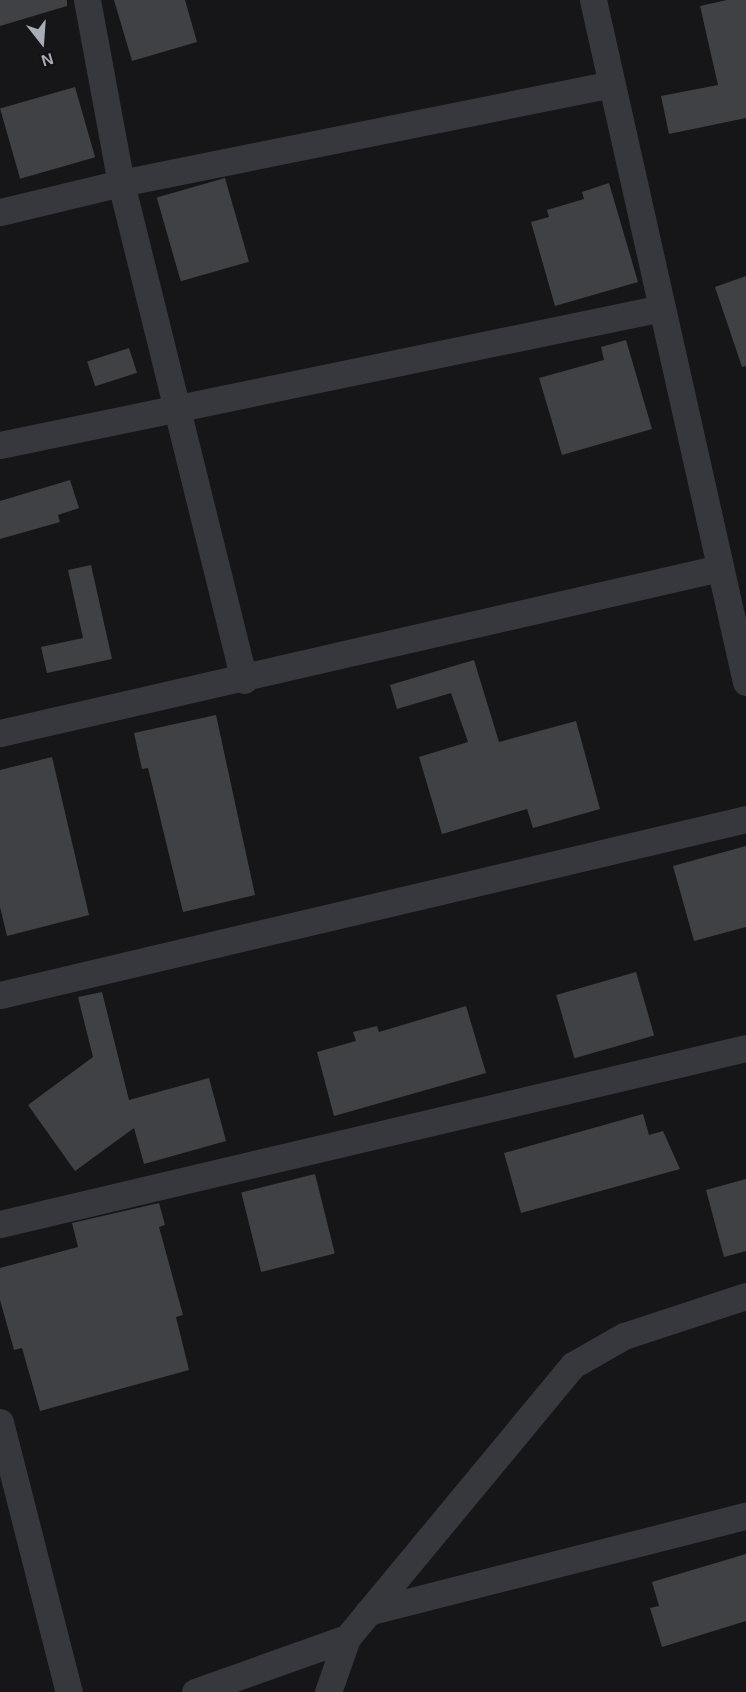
<!DOCTYPE html>
<style>
body{margin:0}
#map{position:relative;width:746px;height:1692px;overflow:hidden;background:#161618;font-family:Arial,sans-serif}
div>[style]{position:absolute}
.building>*{inset:0;background:#404145;transform-origin:0 0}
.minor>*{height:27px;margin:-13.5px;padding:0 13.5px;transform-origin:13.5px;border-radius:13.5px;background:#37383d}
span{translate:-50% -50%;white-space:nowrap;text-align:center;line-height:1.15;-webkit-text-stroke:4.5px #111113;paint-order:stroke}
.north{position:absolute;left:12px;top:12px;width:60px;height:60px;-webkit-text-stroke:4px #111113;paint-order:stroke;rotate:163deg;font-size:16px;font-weight:700;line-height:24px;text-align:center;color:#a8adb8}
.north::after{content:'';display:block;margin:auto;width:21px;height:27px;background:#a8adb8;clip-path:polygon(50% 0,100% 100%,50% 72%,0 100%)}
</style>
<div id="map">
<div class="building">
<i style="clip-path:polygon(0 0,67px 0,67px 6px,0 26px)"></i>
<i style="clip-path:polygon(114px 0,185px 0,197px 42px,132px 61px)"></i>
<i style="clip-path:polygon(727px 0,746px 0,746px 118px,669px 134px,661px 96px,718px 85px,700px 6px)"></i>
<i style="left:75px;top:87px;width:73px;height:78px;rotate:74deg"></i>
<i style="left:225px;top:178px;width:87px;height:71px;rotate:74deg"></i>
<i style="clip-path:polygon(609px 183px,638px 282px,555px 306px,531px 222px,549px 217px,547px 210px,584px 199px,582px 192px)"></i>
<i style="clip-path:polygon(746px 276px,746px 366px,742px 367px,715px 287px)"></i>
<i style="clip-path:polygon(626px 340px,652px 429px,562px 455px,539px 378px,604px 360px,601px 347px)"></i>
<i style="left:129px;top:348px;width:26px;height:44px;rotate:72deg"></i>
<i style="clip-path:polygon(70px 480px,79px 508px,58px 515px,60px 522px,0 539px,0 501px)"></i>
<i style="clip-path:polygon(91px 565px,112px 659px,47px 673px,41px 647px,83px 638px,68px 570px)"></i>
<i style="clip-path:polygon(474px 660px,499px 742px,576px 721px,600px 809px,533px 828px,527px 809px,442px 834px,419px 757px,468px 742px,451px 693px,397px 709px,390px 685px)"></i>
<i style="clip-path:polygon(216px 715px,255px 895px,183px 912px,148px 768px,142px 769px,134px 733px)"></i>
<i style="clip-path:polygon(52px 757px,89px 915px,7px 936px,0 907px,0 770px)"></i>
<i style="clip-path:polygon(746px 846px,746px 927px,694px 941px,673px 866px)"></i>
<i style="left:636px;top:972px;width:66px;height:83px;rotate:74deg"></i>
<i style="clip-path:polygon(102px 992px,129px 1100px,209px 1078px,226px 1141px,144px 1164px,134px 1128px,75px 1171px,28px 1105px,93px 1057px,78px 997px)"></i>
<i style="clip-path:polygon(466px 1006px,486px 1073px,334px 1116px,317px 1052px,356px 1041px,353px 1032px,377px 1026px,379px 1032px)"></i>
<i style="clip-path:polygon(643px 1114px,649px 1135px,663px 1131px,680px 1169px,521px 1213px,504px 1153px)"></i>
<i style="left:315px;top:1174px;width:82px;height:76px;rotate:76deg"></i>
<i style="clip-path:polygon(746px 1179px,746px 1251px,724px 1257px,706px 1190px)"></i>
<i style="clip-path:polygon(159px 1203px,165px 1225px,159px 1227px,183px 1315px,176px 1317px,189px 1370px,40px 1411px,22px 1348px,14px 1350px,0 1300px,0 1268px,78px 1247px,72px 1223px)"></i>
<i style="clip-path:polygon(746px 1554px,746px 1621px,662px 1647px,650px 1608px,659px 1606px,652px 1582px)"></i>
</div>
<div class="minor">
<i style="left:87px;top:0;width:186px;rotate:79.5deg"></i>
<i style="left:121px;top:183px;width:512px;rotate:76.1deg"></i>
<i style="left:593px;top:0;width:699px;rotate:77.36deg"></i>
<i style="left:0;top:212px;width:124px;rotate:-13.5deg"></i>
<i style="left:121px;top:183px;width:500px;rotate:-11.4deg"></i>
<i style="left:0;top:445px;width:676px;rotate:-11.69deg"></i>
<i style="left:0;top:733px;width:739px;rotate:-12.91deg"></i>
<i style="left:0;top:995px;width:766px;rotate:-13.27deg"></i>
<i style="left:0;top:1224px;width:766px;rotate:-13.27deg"></i>
<i style="left:0;top:1422px;width:279px;rotate:75.7deg"></i>
<i style="left:368px;top:1612px;width:390px;rotate:-14.3deg"></i>
<i style="left:195px;top:1692px;width:161px;rotate:-19.6deg"></i>
<i style="left:328px;top:1692px;width:57px;rotate:-70.6deg"></i>
<i style="left:347px;top:1638px;width:354px;rotate:-50.4deg"></i>
<i style="left:573px;top:1365px;width:59px;rotate:-29.6deg"></i>
<i style="left:624px;top:1336px;width:128px;rotate:-18.2deg"></i>
</div>
<div class="north">N</div>
</div>
